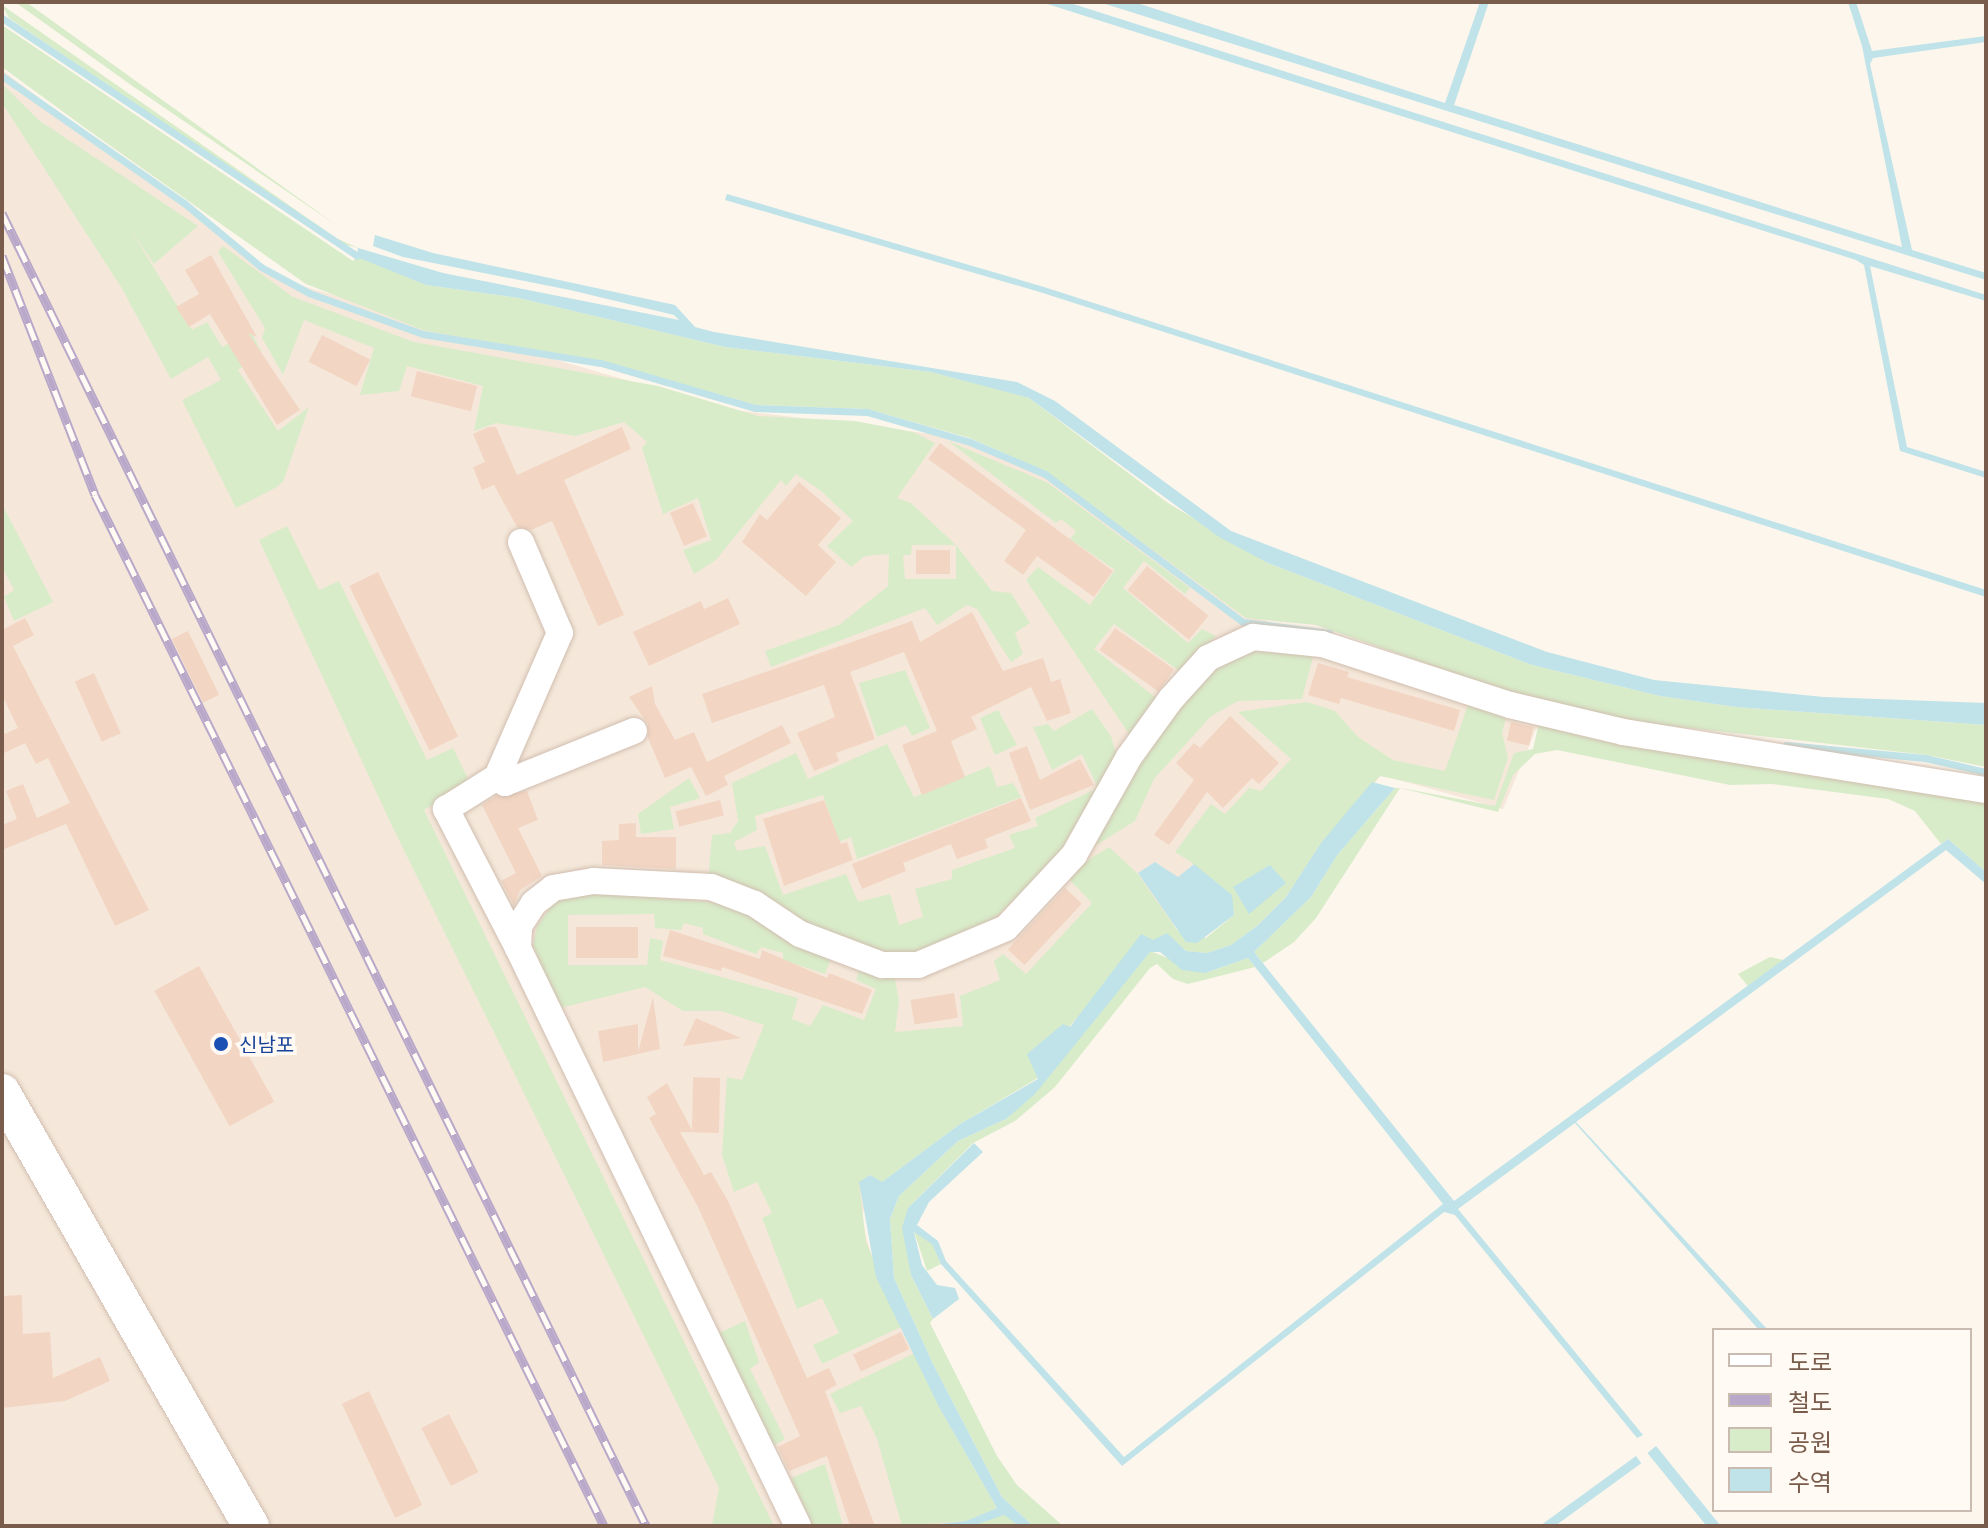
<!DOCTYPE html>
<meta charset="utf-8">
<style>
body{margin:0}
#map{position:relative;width:1988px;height:1528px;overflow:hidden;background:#fdf6ec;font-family:Quicksand,"Noto Sans KR",sans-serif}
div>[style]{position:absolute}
.residential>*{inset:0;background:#f5e8da}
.green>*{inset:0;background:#d8ecc9}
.water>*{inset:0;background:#bfe3e8;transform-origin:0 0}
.stream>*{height:7px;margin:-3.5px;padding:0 3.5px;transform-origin:3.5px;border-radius:3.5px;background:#bfe3e8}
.building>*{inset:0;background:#f3d5c3;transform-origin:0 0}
.roads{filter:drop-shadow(0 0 2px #d1beb0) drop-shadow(0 0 2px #d1beb0)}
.street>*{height:26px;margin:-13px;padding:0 13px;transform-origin:13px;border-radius:13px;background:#fff}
.secondary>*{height:36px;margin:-18px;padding:0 18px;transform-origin:18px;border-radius:18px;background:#fff}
.rail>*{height:9px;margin-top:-4.5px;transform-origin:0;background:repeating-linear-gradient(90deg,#fffaf3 0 18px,#b9a8c9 0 36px);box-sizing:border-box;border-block:2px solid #b9a8c9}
.dots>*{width:22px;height:22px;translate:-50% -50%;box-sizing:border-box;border:4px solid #fffaf3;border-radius:50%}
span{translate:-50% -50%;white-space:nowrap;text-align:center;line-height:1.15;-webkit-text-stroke:7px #fffaf3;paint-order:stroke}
.transit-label{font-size:20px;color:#164399}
.left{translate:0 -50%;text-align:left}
.frame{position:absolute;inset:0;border:4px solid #7a5c4d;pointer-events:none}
.legend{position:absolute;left:1712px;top:1328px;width:260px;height:184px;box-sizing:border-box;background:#fffaf3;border:2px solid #cabbb1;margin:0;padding:10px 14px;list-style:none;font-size:24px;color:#7a5c4d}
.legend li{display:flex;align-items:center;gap:16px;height:40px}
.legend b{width:40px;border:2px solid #cabbb1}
</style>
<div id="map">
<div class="residential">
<i style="clip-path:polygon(2px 70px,282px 280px,726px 409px,949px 436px,1077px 489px,1243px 613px,1541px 717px,1503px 809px,1381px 775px,1283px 899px,1137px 935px,882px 1169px,861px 1217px,880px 1288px,989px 1499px,1019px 1526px,2px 1526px)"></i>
</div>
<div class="green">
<i style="clip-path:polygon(15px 2px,26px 2px,339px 227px,131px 85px)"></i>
<i style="clip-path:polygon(2px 5px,336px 238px,358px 248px,337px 242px,9px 18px)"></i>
<i style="clip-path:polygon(2px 25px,353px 261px,357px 256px,426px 285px,519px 298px,725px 347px,931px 372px,1013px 393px,1029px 398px,1168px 503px,1268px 563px,1532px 665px,1660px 696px,1736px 707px,1986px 725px,1986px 767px,1927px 755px,1636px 722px,1519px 696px,1316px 625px,1246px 618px,1046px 472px,970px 438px,867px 409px,756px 405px,601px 361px,426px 331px,306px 284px,88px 130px,2px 67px)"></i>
<i style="clip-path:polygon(2px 84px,40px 121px,198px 226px,154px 264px,130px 229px,192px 330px,207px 322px,222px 347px,251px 332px,262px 353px,238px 370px,278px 431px,309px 407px,283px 482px,275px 488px,236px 508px,182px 400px,221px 380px,208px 357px,171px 379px,121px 287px,2px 103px)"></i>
<i style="clip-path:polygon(evenodd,223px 246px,293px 297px,414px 342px,658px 386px,758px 416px,855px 421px,913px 432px,935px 443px,897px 498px,911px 503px,956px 545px,992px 591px,1011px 593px,1030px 623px,1015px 633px,1023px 654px,1011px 662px,977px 609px,967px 605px,937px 625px,925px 608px,771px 667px,765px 651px,839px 625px,888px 586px,889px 554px,865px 556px,851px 567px,827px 546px,853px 521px,820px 490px,796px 474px,786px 486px,781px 480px,716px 560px,694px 574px,683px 550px,711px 540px,698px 498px,663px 514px,642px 448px,647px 442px,624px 422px,576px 436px,496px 423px,474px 431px,483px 386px,407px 366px,399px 391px,360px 395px,374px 348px,304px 320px,283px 375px,262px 338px,265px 328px,218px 252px,223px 246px,912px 545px,956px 545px,956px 579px,905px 579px,903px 555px,911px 555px,912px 545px)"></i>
<i style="clip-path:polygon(948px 441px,1048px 483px,1190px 588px,1185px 594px,1144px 561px,1123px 588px,1188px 643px,1202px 629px,1216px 636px,1182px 673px,1114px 624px,1094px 649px,1155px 697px,1153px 712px,1133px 740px,1026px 580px,1038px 567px,1090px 605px,1115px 570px,1070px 539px,1076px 531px,1061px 519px,1056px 523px)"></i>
<i style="clip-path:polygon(2px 504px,53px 602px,14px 621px,4px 597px,14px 590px,2px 567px)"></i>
<i style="clip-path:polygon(287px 526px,319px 590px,339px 581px,427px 760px,453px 748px,471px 785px,424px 810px,774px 1526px,712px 1525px,719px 1488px,393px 828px,259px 540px)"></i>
<i style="clip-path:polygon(1261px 645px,1313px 657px,1302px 699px,1238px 701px,1211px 716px,1154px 779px,1135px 821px,1082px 854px,1127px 775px,1212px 662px)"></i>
<i style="clip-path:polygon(905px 670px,930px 728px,912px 736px,906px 725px,877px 737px,859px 683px)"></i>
<i style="clip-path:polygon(1307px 702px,1335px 711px,1358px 737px,1393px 760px,1445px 771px,1468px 705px,1506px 718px,1502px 733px,1508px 758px,1494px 800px,1380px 776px,1321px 843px,1286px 897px,1257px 926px,1231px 945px,1207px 953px,1186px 951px,1167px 934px,1099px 993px,1069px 1027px,1038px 1078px,960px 1124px,882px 1182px,859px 1182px,866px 1242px,903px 1326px,822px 1364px,813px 1345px,839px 1333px,822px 1298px,797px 1309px,762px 1218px,772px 1213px,757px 1182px,734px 1192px,722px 1155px,727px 1077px,742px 1080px,764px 1025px,721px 1011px,683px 1011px,645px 987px,556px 1009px,533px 945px,537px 926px,550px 908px,567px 894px,656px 891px,656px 898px,714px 902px,753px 913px,832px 956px,825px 974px,783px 960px,783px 953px,761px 947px,756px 954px,703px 934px,703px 928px,684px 923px,681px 930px,655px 928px,654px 914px,568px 915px,568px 965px,647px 965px,650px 938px,663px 941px,660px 960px,798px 998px,792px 1019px,810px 1026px,823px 1005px,864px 1020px,876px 989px,856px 980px,860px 967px,894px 974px,899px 1001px,895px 1032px,963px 1026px,960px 996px,1000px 980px,994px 961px,1003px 954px,1026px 974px,1092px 903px,1065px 875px,1109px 847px,1137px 873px,1177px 930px,1206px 938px,1234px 915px,1194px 864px,1175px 852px,1211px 804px,1225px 814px,1249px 788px,1261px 791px,1291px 759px,1238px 712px)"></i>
<i style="clip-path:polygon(1092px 709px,1111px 736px,1118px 760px,1052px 867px,991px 921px,900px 960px,809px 929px,708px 880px,712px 835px,730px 833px,738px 821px,732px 783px,796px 753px,808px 779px,887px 744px,914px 797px,990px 766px,997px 787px,1013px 783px,1021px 797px,857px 859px,851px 837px,839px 842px,823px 795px,755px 816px,757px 830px,734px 842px,737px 851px,765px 846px,783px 895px,846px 874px,858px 902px,890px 894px,899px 925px,923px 917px,915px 889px,952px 879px,952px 870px,1015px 848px,1009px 835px,1038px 826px,1035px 818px,1098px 788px,1082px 754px,1052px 770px,1033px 727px,1048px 724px,1054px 731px)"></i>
<i style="clip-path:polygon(998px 710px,1017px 745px,995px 755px,980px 718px)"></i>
<i style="clip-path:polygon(1539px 722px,1986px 795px,1986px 872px,1948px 839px,1941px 844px,1915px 811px,1888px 799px,1772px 784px,1730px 785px,1557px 750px,1535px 754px,1513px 775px,1498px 812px,1400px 788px,1316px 918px,1294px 942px,1263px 963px,1254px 952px,1311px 897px,1338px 854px,1395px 788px,1401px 788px,1495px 806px,1514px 753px,1533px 749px)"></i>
<i style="clip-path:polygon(689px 778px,700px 798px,670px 807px,674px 829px,641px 834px,638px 814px)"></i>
<i style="clip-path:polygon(1150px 951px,1205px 973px,1248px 958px,1255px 967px,1188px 984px,1173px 979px,1157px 964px,1150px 968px,1055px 1087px,1015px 1121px,973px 1143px,908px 1208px,911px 1275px,933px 1319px,930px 1323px,997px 1456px,1017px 1485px,1063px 1526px,1033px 1526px,1002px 1497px,933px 1364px,894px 1278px,890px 1219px,899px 1196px,958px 1141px,1006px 1119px)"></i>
<i style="clip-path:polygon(1770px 957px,1783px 960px,1748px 986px,1738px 974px)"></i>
<i style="clip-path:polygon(914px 1231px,932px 1243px,941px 1264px,927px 1271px)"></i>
<i style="clip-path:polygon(745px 1321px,759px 1362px,750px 1369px,785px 1439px,769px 1448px,715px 1335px)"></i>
<i style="clip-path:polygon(915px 1353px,939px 1407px,997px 1508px,966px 1521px,902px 1526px,877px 1439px,861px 1406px,840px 1413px,830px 1394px)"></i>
<i style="clip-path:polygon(825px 1464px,843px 1526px,812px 1526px,791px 1478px)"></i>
<i style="clip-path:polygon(1004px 1514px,1019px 1526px,972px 1526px)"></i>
</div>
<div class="water">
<i style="clip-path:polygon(1041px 2px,1067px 2px,1986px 295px,1986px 301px,1870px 266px,1907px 447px,1986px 472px,1986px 478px,1900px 451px,1864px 265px,1856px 260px)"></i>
<i style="clip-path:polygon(1099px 2px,1134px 2px,1445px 103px,1480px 2px,1489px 2px,1454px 105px,1902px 247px,1862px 46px,1848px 2px,1856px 2px,1872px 51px,1986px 36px,1986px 42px,1873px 58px,1870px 64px,1912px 250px,1986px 273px,1986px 280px)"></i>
<i style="clip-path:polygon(727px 194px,1044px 287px,1986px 590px,1986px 597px,1043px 293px,725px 200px)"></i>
<i style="clip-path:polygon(375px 235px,433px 253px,675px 305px,695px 327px,714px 332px,1017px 382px,1055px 401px,1231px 531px,1547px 652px,1654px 680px,1824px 697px,1986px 703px,1986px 725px,1736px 707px,1660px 696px,1532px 665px,1268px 563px,1219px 537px,1029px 398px,931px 372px,725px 347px,519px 298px,426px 285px,357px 257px,358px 248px,443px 273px,679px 320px,674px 315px,570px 290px,403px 257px,373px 246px)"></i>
<i style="clip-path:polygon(1372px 782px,1395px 788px,1338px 854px,1311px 897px,1254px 952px,1454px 1201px,1948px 839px,1986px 872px,1986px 884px,1946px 850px,1576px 1122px,1768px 1330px,1759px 1330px,1575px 1123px,1458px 1209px,1643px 1435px,1637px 1438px,1455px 1215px,1444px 1212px,1122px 1466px,941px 1264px,932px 1244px,914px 1232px,922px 1265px,937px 1285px,955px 1288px,959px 1299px,933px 1319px,911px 1275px,902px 1228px,908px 1208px,974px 1143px,983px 1152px,929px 1202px,917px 1225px,938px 1241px,946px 1261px,1124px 1457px,1443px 1204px,1248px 958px,1205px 973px,1182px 970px,1160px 952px,1150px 952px,1035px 1094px,1006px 1119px,958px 1141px,899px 1196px,890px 1219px,894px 1278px,933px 1364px,1002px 1497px,1033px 1526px,1019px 1526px,1004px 1515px,972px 1526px,921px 1526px,966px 1521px,997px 1508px,939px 1407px,876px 1277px,859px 1182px,870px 1175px,882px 1182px,960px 1124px,1038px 1079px,1027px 1054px,1063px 1024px,1070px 1027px,1141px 934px,1153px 940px,1167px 933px,1186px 951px,1207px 953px,1231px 945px,1257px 926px,1286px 897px,1321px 843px)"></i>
<i style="clip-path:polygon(1155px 862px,1178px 877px,1194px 864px,1232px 895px,1234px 915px,1197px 943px,1186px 942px,1138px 873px)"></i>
<i style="clip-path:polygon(1270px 865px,1286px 883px,1249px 914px,1233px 887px)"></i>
<i style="left:1656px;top:1446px;width:103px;height:11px;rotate:51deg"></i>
<i style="left:1636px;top:1456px;width:9px;height:116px;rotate:54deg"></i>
</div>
<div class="stream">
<i style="left:2px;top:18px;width:427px;rotate:33.8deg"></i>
<i style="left:2px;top:76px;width:222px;rotate:34.9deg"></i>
<i style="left:184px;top:203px;width:100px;rotate:39.7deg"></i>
<i style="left:261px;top:267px;width:55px;rotate:28.4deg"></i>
<i style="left:309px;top:293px;width:121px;rotate:19.8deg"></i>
<i style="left:423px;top:334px;width:180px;rotate:9.3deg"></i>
<i style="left:601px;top:363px;width:160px;rotate:16.3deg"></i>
<i style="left:755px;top:408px;width:112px;rotate:2deg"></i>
<i style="left:867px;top:412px;width:107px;rotate:16.2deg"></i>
<i style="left:970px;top:442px;width:82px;rotate:23.1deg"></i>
<i style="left:1045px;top:474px;width:247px;rotate:36.8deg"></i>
<i style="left:1243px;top:622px;width:87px;rotate:7.3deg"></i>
<i style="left:1786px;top:745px;width:140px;rotate:5.3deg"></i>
<i style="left:1925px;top:758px;width:63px;rotate:12.9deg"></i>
</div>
<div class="building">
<i style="clip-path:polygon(211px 255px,257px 337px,248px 333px,300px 410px,277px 425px,210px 314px,189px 327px,176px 307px,199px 294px,185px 270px)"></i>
<i style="left:322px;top:335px;width:54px;height:30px;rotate:27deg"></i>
<i style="left:417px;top:371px;width:62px;height:26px;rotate:14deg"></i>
<i style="clip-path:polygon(488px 427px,496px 427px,517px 475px,622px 427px,631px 449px,564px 480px,624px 615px,598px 626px,552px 521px,531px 530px,517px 527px,494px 485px,482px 490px,473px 467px,485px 462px,473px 434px)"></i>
<i style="clip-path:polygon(940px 443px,1113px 571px,1094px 597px,1037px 556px,1023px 575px,1004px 561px,1026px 530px,928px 459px)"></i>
<i style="clip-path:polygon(799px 482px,841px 518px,818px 545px,836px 562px,806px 596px,742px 542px,760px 514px,767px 520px)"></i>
<i style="left:693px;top:503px;width:36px;height:25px;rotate:67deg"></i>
<i style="left:916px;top:550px;width:34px;height:24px"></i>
<i style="left:1147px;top:566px;width:79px;height:31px;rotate:39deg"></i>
<i style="left:378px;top:572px;width:183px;height:32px;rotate:64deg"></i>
<i style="clip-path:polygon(728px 598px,740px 624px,649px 666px,633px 632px,701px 601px,704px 609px)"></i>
<i style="clip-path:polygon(972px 612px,1003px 671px,1043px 658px,1051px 682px,1060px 679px,1071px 713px,1047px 721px,1031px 687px,971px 717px,977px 729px,951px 741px,965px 777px,922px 795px,902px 745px,937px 731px,904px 652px,850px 672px,875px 739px,836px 753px,839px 761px,814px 771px,797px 733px,835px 717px,824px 685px,712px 723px,702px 694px,912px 621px,920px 642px)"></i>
<i style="clip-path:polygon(25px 618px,34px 635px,13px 646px,149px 910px,115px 926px,66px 824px,2px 850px,2px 825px,17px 819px,6px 791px,23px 784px,37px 818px,70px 803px,48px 758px,36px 764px,25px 743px,2px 754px,2px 735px,18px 728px,2px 695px,2px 624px,4px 629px)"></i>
<i style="left:1115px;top:628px;width:72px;height:27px;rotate:35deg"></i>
<i style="left:188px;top:631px;width:71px;height:18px;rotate:64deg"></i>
<i style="clip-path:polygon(1318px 663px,1349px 672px,1347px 677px,1460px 710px,1454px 731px,1341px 698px,1339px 704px,1308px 695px)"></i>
<i style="left:94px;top:673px;width:66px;height:21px;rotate:66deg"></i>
<i style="clip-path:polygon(652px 686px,655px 704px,675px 740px,694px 732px,707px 762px,782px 725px,791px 743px,724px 776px,728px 785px,706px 796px,691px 767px,665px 778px,648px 738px,648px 724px,629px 697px)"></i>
<i style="clip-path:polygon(1230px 716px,1279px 763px,1259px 784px,1252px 778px,1223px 808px,1207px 792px,1169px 845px,1154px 835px,1194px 780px,1176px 763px,1194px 743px,1200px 748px)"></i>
<i style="left:1511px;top:722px;width:23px;height:19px;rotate:13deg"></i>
<i style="clip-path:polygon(1027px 746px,1040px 780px,1080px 759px,1094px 785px,1030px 810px,1009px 753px)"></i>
<i style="clip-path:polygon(527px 791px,538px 820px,518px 828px,542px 876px,520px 890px,514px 905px,501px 881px,516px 873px,482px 805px,496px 796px)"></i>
<i style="clip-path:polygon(1021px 798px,1031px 821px,985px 839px,988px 848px,957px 859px,951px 844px,903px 863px,906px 871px,862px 889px,852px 864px)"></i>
<i style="left:720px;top:800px;width:16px;height:46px;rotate:76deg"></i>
<i style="clip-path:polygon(824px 800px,841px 844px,847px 842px,853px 860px,784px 886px,763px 819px)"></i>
<i style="clip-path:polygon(636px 823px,636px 837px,676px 837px,676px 869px,602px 865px,602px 841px,619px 840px,619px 824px)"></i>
<i style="left:1065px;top:888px;width:23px;height:84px;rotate:43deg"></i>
<i style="left:576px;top:927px;width:62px;height:31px"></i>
<i style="clip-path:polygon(670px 930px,760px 959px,762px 950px,827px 978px,829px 973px,872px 990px,862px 1014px,722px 967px,721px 971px,663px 956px)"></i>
<i style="left:199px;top:966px;width:155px;height:51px;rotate:61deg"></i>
<i style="left:954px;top:993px;width:25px;height:44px;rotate:81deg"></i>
<i style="clip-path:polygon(653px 997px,660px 1049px,603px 1062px,598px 1031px,638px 1024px,638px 1052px)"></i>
<i style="clip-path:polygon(696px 1018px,741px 1038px,683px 1046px)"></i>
<i style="clip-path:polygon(693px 1077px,720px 1078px,719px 1133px,680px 1132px,704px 1175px,711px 1172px,727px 1199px,807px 1378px,829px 1368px,837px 1385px,825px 1391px,875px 1526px,850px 1526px,827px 1456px,789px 1471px,778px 1447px,800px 1436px,698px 1207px,649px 1118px,656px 1114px,647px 1097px,667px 1083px,692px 1130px)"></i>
<i style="clip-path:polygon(22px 1295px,23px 1334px,50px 1332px,53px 1378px,100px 1357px,110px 1381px,65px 1401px,2px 1408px,2px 1296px)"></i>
<i style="left:901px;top:1332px;width:19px;height:53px;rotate:65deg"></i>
<i style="left:369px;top:1391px;width:126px;height:30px;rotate:65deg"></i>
<i style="left:449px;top:1414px;width:65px;height:31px;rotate:63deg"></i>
</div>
<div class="roads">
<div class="street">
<i style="left:497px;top:777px;width:10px;rotate:37deg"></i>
<i style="left:505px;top:783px;width:139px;rotate:-22deg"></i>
<i style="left:518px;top:948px;width:157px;rotate:-117.4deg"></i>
<i style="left:446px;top:809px;width:60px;rotate:-32.1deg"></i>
<i style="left:497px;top:777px;width:157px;rotate:-66.4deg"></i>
<i style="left:560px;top:633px;width:99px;rotate:-113.2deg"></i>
<i style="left:798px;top:1526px;width:642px;rotate:-115.85deg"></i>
<i style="left:518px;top:948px;width:22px;rotate:-87deg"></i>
<i style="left:519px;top:926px;width:27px;rotate:-57deg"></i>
<i style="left:534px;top:903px;width:24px;rotate:-38deg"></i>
<i style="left:553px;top:888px;width:41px;rotate:-9.9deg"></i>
<i style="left:593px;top:881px;width:118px;rotate:2.9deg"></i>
<i style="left:711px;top:887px;width:47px;rotate:21.1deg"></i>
<i style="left:755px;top:904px;width:54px;rotate:33.7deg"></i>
<i style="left:800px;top:934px;width:88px;rotate:20.7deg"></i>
<i style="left:882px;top:965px;width:36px"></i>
<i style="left:918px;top:965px;width:95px;rotate:-22.8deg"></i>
<i style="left:1006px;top:928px;width:100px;rotate:-47deg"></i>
<i style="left:1074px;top:855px;width:112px;rotate:-60.7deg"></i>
<i style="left:1129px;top:757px;width:72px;rotate:-54.1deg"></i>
<i style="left:1171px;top:699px;width:55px;rotate:-47.9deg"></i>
<i style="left:1208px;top:658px;width:50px;rotate:-25deg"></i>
<i style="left:1253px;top:637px;width:69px;rotate:5.8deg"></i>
<i style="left:1322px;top:644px;width:198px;rotate:18deg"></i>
<i style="left:1510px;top:705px;width:116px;rotate:13.4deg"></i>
<i style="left:1623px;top:732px;width:368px;rotate:9.1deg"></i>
</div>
<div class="secondary">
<i style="left:2px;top:1092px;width:500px;rotate:60.16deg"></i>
</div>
</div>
<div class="rail">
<i style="left:2px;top:213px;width:1462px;rotate:63.87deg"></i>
<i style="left:2px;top:256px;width:256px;rotate:68.7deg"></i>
<i style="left:95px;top:495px;width:1150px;rotate:63.72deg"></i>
</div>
<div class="dots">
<i style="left:221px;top:1044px;background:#1a4fb4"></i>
</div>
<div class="transit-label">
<span class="left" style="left:239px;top:1044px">신남포</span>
</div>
<div class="frame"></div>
<ul class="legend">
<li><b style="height:10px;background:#fff"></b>도로</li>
<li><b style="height:10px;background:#b9a8c9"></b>철도</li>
<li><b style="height:22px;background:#d8ecc9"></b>공원</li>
<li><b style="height:22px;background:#bfe3e8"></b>수역</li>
</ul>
</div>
